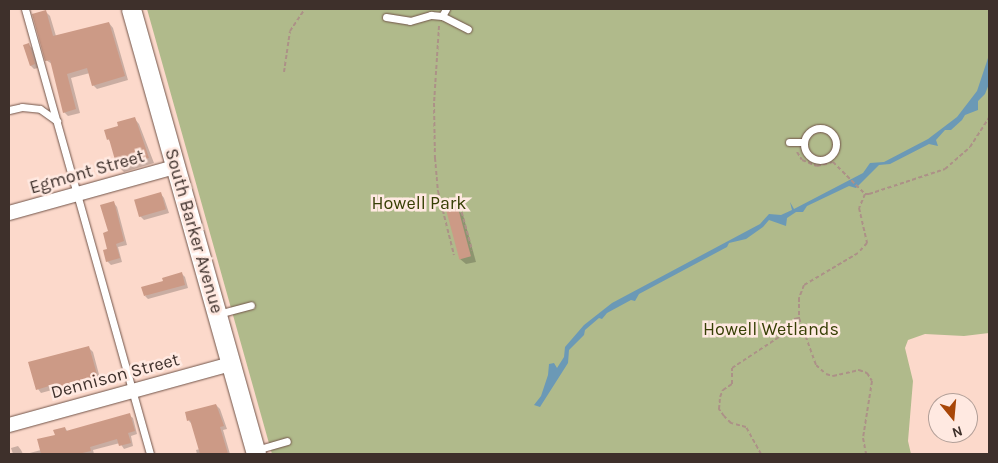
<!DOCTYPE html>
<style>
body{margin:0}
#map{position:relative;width:998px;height:463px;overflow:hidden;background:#fcd9cb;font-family:Karla,sans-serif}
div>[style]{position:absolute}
.green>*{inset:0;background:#b0ba8b}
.water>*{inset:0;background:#6b99b6}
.shadow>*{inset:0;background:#0003}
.building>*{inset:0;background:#cc9a86;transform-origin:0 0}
.path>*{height:2px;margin-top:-1px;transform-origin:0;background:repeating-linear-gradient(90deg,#ac9187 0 4px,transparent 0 6.5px)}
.roads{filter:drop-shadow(0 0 1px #715449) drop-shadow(0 0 1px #715449)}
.lane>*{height:7px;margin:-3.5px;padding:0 3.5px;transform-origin:3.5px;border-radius:3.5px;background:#fff}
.lane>.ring{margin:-3.5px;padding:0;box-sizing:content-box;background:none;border:7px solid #fff;border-radius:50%}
.street>*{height:14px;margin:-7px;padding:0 7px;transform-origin:7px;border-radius:7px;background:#fff}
.secondary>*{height:19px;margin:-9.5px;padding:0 9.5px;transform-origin:9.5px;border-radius:9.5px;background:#fff}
span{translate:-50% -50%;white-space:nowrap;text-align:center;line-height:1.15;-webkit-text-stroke:5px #ffe9e1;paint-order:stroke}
.street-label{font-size:18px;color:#3e302b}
.park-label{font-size:18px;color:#373f05}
.frame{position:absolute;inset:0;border:10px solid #3e302b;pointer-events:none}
.north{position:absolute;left:928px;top:393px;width:50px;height:50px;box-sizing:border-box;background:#ffe9e1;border:1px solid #b29f98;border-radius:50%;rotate:163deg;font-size:14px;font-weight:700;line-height:20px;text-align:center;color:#3e302b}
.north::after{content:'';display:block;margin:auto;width:18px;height:22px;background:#a84607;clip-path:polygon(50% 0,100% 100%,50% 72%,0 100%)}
</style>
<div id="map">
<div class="green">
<i style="clip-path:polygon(147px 9px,989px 9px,989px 333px,964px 336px,925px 334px,908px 340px,905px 348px,913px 381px,908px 441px,911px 454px,272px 454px)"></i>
</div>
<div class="water">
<i style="clip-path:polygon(989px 55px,989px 84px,985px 94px,978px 101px,978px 110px,965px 115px,962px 120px,951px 130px,945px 130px,936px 140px,938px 146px,929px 144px,890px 164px,879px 165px,856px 188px,849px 186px,807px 206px,803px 212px,796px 212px,787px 218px,786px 226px,769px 220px,763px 227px,746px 239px,729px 243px,727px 247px,639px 294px,635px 301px,631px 300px,607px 313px,602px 319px,599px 318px,585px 330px,584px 335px,569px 350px,568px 363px,540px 407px,534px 405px,541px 396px,548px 375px,549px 364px,554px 363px,557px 368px,564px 357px,565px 347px,584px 325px,612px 303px,760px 224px,769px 214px,781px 215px,792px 210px,790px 202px,794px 209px,863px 173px,870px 163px,884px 162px,928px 139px,957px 117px,977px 91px)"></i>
</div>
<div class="shadow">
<i style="clip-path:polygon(46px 12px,50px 16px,56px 36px,109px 23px,113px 28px,128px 80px,97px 89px,93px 85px,90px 73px,71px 78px,80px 113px,68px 116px,64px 112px,52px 64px,46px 60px)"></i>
<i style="clip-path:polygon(29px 45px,32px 48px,38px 68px,34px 69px,31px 66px)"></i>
<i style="clip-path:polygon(134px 118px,139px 124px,154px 163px,124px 172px,119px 167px,112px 143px,108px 139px,120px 127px)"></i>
<i style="clip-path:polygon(161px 194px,164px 198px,169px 213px,144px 220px,140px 216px)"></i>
<i style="clip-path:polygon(114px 203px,117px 207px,127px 245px,118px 247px,122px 262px,111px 265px,107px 261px)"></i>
<i style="clip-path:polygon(457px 209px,463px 215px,476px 262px,466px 264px,460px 259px)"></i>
<i style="clip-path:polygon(181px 273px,185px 277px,188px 288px,148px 299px,145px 296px)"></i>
<i style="clip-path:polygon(89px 348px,93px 352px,101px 382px,54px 392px,52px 390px,41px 393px,38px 389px)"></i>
<i style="clip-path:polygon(216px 405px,220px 409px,227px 429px,223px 430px,230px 454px,197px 454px,196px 450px,200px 449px,193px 425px,189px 421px,186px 413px)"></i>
<i style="clip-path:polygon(129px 415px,133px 418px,137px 434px,131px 436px,133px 446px,124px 449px,120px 443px,93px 450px,94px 454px,26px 454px,41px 450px,65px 428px,68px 432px)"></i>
<i style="clip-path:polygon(18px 446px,21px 450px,23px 454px,13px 454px,11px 448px)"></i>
</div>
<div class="building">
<i style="clip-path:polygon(46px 10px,53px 36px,109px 22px,125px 76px,92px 86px,87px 68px,67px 74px,76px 109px,63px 113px,50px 60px,45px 61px,32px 14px)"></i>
<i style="clip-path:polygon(29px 43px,35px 64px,30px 66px,23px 45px)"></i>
<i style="clip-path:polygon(135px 117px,149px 158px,117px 167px,109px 139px,107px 140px,104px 130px,118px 126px,117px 122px)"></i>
<i style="left:161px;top:192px;width:18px;height:28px;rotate:74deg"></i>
<i style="clip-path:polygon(114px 201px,124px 241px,116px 244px,120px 258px,106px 262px,103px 250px,107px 249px,103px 233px,108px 231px,100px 205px)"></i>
<i style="left:458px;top:208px;width:50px;height:12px;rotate:75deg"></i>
<i style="clip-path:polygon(182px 272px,185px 285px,144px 296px,141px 287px,163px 281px,162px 278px)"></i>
<i style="clip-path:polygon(89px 346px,98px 378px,70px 386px,69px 384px,50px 389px,49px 386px,36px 390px,28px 362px)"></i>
<i style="clip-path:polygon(216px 404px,224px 426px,220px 427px,228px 454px,200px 454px,190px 420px,187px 421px,185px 412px)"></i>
<i style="clip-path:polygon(130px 413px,135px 431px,128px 433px,131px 443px,119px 446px,117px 439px,90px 447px,91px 451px,78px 454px,41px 454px,37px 439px,55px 435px,53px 430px,65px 427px,66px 431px)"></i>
</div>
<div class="path">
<i style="left:439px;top:26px;width:77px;rotate:93.7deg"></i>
<i style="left:434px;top:103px;width:55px;rotate:89deg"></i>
<i style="left:435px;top:158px;width:33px;rotate:85deg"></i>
<i style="left:438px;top:191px;width:66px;rotate:76deg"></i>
<i style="left:284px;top:72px;width:41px;rotate:-81.7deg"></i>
<i style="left:290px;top:31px;width:27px;rotate:-56deg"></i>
<i style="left:797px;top:152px;width:9px;rotate:58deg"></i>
<i style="left:802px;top:160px;width:16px;rotate:22deg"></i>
<i style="left:817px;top:166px;width:16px;rotate:-14deg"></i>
<i style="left:833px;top:162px;width:45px;rotate:45deg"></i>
<i style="left:865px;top:194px;width:4px"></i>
<i style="left:869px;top:194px;width:80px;rotate:-18.2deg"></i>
<i style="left:945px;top:169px;width:33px;rotate:-41deg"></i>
<i style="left:970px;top:147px;width:35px;rotate:-57deg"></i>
<i style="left:865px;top:194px;width:15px;rotate:113deg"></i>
<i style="left:859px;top:208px;width:36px;rotate:77deg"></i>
<i style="left:867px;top:243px;width:13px;rotate:132deg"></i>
<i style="left:858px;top:253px;width:63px;rotate:149.3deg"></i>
<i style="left:804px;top:285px;width:14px;rotate:111deg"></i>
<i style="left:799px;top:298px;width:20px;rotate:90deg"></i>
<i style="left:799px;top:318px;width:50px;rotate:70.1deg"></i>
<i style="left:816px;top:365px;width:13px;rotate:42deg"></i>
<i style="left:826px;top:374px;width:7px;rotate:16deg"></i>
<i style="left:833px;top:376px;width:27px;rotate:-13deg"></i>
<i style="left:859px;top:370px;width:9px;rotate:21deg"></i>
<i style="left:867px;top:373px;width:9px;rotate:58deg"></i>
<i style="left:872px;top:381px;width:58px;rotate:99deg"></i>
<i style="left:863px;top:438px;width:16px;rotate:79deg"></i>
<i style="left:444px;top:210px;width:16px;rotate:-14deg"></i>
<i style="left:460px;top:206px;width:46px;rotate:74.7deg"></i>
<i style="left:761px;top:454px;width:31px;rotate:-119deg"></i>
<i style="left:746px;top:427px;width:16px;rotate:-165deg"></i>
<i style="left:731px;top:423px;width:10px;rotate:-135deg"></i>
<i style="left:724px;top:416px;width:9px;rotate:-126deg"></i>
<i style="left:719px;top:409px;width:12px;rotate:-85deg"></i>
<i style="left:720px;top:397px;width:8px;rotate:-67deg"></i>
<i style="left:723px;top:390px;width:11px;rotate:-34deg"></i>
<i style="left:732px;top:384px;width:16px;rotate:-90deg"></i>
<i style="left:732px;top:368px;width:64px;rotate:-33.4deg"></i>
<i style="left:785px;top:333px;width:4px;rotate:-76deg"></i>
<i style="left:786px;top:329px;width:13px;rotate:-51deg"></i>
<i style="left:794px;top:319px;width:5px;rotate:-11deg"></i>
</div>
<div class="roads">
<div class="lane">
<i style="left:25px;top:9px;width:462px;rotate:74.3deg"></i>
<i style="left:442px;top:16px;width:8px;rotate:-60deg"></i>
<i style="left:386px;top:17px;width:24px;rotate:9deg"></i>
<i style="left:410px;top:21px;width:22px;rotate:-16deg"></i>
<i style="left:431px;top:15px;width:11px;rotate:5deg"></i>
<i style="left:442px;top:16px;width:29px;rotate:27deg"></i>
<i style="left:9px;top:110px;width:13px;rotate:-13deg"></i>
<i style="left:22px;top:107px;width:18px;rotate:6deg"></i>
<i style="left:40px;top:109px;width:21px;rotate:35deg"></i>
<i class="ring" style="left:804px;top:128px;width:25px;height:25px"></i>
<i style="left:789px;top:142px;width:15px"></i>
<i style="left:218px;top:314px;width:34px;rotate:-15deg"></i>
<i style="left:256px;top:450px;width:32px;rotate:-16deg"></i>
</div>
<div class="street">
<i style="left:9px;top:213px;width:172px;rotate:-15.5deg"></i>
<i style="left:9px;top:425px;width:230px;rotate:-15.4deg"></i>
</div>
<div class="secondary">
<i style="left:131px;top:9px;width:462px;rotate:74.3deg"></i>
</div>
</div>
<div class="street-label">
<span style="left:87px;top:172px;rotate:-16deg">Egmont Street</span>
<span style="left:194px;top:231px;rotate:74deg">South Barker Avenue</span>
<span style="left:115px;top:376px;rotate:-15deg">Dennison Street</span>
</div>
<div class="park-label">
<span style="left:419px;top:203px">Howell Park</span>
<span style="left:771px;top:329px">Howell Wetlands</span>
</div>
<div class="frame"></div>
<div class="north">N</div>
</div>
